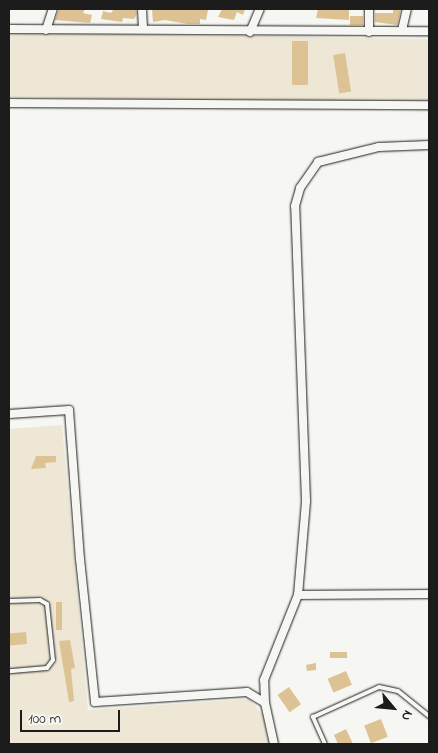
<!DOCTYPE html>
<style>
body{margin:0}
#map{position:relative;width:438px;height:753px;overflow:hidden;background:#f6f6f2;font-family:"Indie Flower",sans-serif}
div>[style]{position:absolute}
.built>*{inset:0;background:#eee7d6;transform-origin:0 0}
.building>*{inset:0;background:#ddc393;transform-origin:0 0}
.roads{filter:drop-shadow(0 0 1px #1c1c1c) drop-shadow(0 0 1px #1c1c1c)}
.service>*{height:4px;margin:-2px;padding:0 2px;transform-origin:2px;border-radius:2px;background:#f6f6f2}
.minor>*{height:8px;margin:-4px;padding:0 4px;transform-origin:4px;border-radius:4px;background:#f6f6f2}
span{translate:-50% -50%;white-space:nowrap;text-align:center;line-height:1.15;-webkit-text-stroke:4px #f6f6f2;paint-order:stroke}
.frame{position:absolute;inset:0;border:10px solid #1c1c1c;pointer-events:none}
.north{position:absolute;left:368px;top:683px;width:50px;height:50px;-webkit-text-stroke:4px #f6f6f2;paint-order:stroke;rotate:118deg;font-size:14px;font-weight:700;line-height:20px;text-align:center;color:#1c1c1c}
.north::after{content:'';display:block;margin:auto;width:18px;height:22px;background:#1c1c1c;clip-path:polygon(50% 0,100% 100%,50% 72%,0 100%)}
.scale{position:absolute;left:20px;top:710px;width:100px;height:22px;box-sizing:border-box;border:2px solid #1c1c1c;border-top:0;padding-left:6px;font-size:15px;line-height:18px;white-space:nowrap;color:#1c1c1c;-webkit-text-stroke:4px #f6f6f2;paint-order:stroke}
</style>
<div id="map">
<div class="built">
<i style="left:9px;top:32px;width:420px;height:65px;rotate:1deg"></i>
<i style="clip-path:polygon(62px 425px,88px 710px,249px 699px,263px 715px,269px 744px,9px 744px,9px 429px)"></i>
</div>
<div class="building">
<i style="clip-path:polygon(59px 9px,85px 9px,83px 13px,92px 15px,90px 23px,55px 20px)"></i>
<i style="clip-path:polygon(114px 9px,136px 9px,137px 14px,134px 19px,123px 18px,122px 22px,101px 19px,103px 11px,111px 13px)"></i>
<i style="clip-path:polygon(152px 9px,200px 9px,208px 10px,206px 20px,200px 19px,200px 24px,187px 24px,165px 20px,153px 22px)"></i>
<i style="clip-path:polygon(222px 9px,245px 9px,243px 15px,237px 12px,234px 20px,218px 17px)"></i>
<i style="clip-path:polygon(318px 9px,349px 9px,349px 20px,316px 18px)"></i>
<i style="clip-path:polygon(393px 9px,401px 9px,397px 25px,375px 22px,375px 13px,393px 13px)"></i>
<i style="left:363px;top:16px;width:9px;height:13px;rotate:90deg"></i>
<i style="left:292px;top:41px;width:16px;height:44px"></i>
<i style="left:345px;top:53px;width:39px;height:12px;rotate:81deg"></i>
<i style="clip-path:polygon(36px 456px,56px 456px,56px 462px,45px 463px,46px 468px,31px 469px)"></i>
<i style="left:56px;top:602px;width:6px;height:28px"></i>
<i style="left:26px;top:632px;width:12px;height:17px;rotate:85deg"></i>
<i style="clip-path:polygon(70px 640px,75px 668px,71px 669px,74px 701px,69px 702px,59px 641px)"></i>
<i style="left:330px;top:652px;width:17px;height:6px"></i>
<i style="clip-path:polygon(316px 663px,316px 670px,307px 671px,306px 665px)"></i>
<i style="left:346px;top:671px;width:15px;height:20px;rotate:67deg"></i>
<i style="left:289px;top:687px;width:21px;height:14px;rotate:55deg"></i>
<i style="left:381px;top:719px;width:19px;height:18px;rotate:69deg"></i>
<i style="clip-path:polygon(346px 729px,353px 744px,338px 744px,334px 735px)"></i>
</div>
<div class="roads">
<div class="service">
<i style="left:9px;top:601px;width:31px;rotate:-2deg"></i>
<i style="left:40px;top:600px;width:8px;rotate:30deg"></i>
<i style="left:47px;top:604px;width:56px;rotate:83.9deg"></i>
<i style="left:53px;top:660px;width:10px;rotate:127deg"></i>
<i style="left:47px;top:668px;width:38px;rotate:175deg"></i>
<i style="left:325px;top:744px;width:30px;rotate:-114deg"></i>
<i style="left:313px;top:717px;width:72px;rotate:-24.4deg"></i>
<i style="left:379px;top:687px;width:19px;rotate:12deg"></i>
<i style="left:398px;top:691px;width:40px;rotate:39deg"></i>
</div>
<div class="minor">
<i style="left:142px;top:9px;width:20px;rotate:87deg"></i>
<i style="left:9px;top:29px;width:420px;rotate:0.3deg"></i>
<i style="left:46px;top:30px;width:22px;rotate:-72deg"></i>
<i style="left:402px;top:30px;width:22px;rotate:-77deg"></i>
<i style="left:250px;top:32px;width:25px;rotate:-67deg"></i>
<i style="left:369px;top:32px;width:23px;rotate:-90deg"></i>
<i style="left:9px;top:103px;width:420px;rotate:0.3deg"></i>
<i style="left:9px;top:414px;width:60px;rotate:-3.8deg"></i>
<i style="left:69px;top:410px;width:149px;rotate:85.8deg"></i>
<i style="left:80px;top:559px;width:144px;rotate:84deg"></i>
<i style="left:95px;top:702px;width:152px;rotate:-3.8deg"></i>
<i style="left:247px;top:692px;width:21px;rotate:31deg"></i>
<i style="left:298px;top:595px;width:131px;rotate:-0.4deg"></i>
<i style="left:274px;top:744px;width:42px;rotate:-102.4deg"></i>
<i style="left:265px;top:703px;width:23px;rotate:-92deg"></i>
<i style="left:264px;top:680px;width:92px;rotate:-68.2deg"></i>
<i style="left:298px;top:595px;width:94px;rotate:-85.1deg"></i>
<i style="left:306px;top:501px;width:295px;rotate:-92.1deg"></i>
<i style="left:295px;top:206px;width:19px;rotate:-74deg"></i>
<i style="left:300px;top:188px;width:32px;rotate:-55deg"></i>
<i style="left:318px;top:162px;width:63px;rotate:-13.8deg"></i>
<i style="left:379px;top:147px;width:50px;rotate:-2.3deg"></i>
</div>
</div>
<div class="frame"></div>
<div class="north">N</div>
<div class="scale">100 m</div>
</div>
